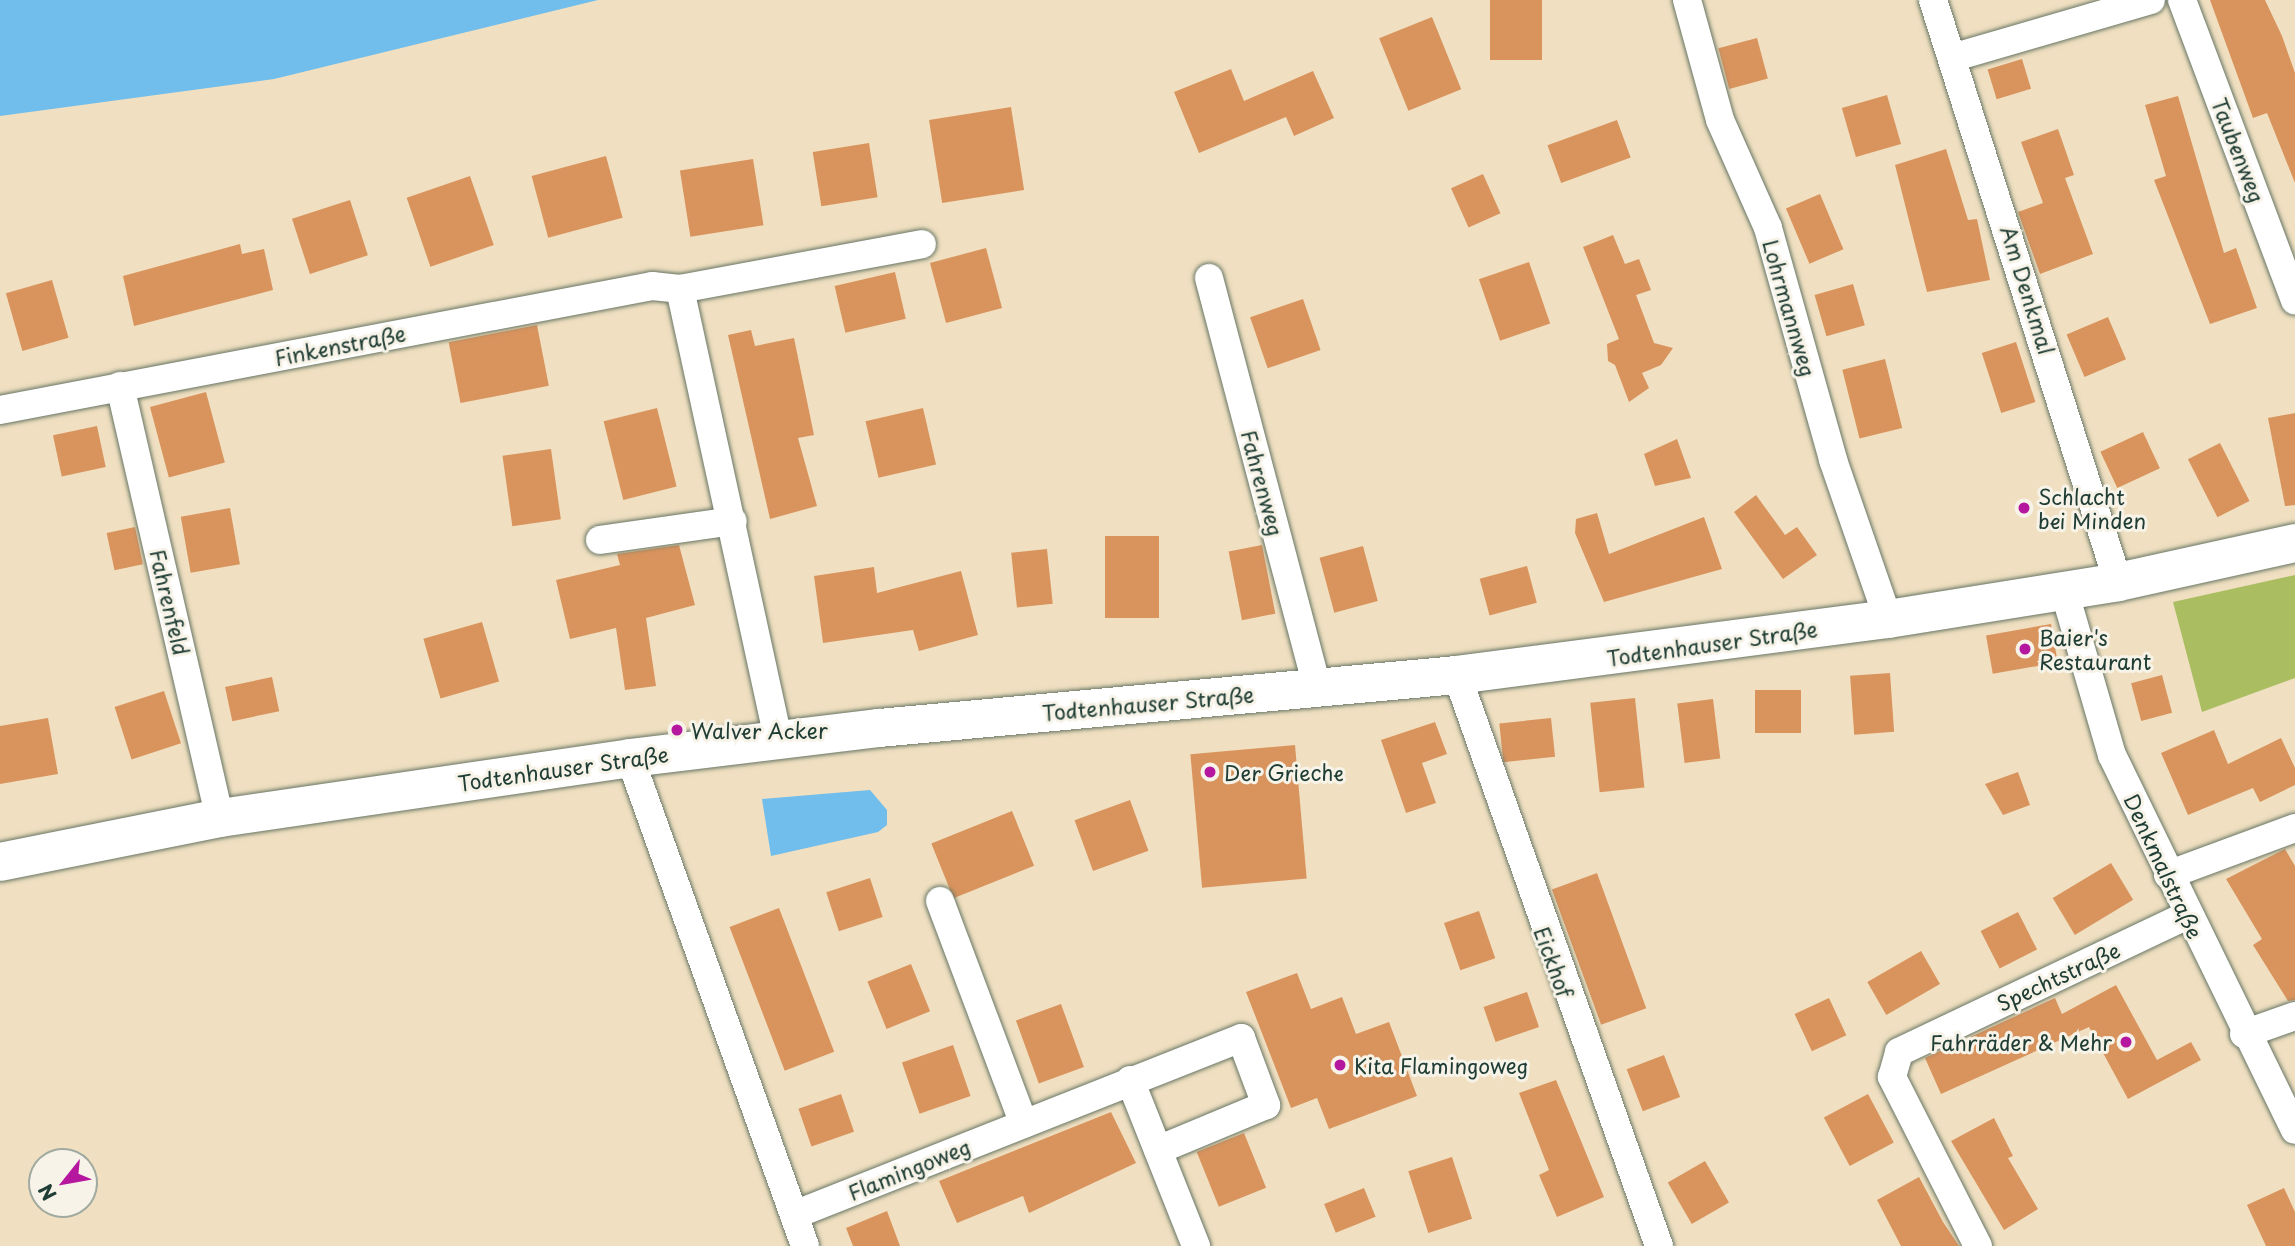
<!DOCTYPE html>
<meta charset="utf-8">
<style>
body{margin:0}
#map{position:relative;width:2295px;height:1246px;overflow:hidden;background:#f0e0c1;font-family:"Playpen Sans",sans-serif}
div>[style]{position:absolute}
.green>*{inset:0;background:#aabd61}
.water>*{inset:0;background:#71bdeb}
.building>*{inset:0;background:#d9945e;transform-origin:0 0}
.roads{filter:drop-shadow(0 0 2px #687665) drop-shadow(0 0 2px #687665)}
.minor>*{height:28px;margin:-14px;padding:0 14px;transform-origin:14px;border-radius:14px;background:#fff}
.primary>*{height:38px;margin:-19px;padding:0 19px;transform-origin:19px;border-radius:19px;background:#fff}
.dots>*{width:19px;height:19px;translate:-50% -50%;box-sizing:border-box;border:4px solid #f7f3e8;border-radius:50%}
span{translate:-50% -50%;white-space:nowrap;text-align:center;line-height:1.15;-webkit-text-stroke:6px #f7f3e8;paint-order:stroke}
.street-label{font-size:21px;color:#1f3d34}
.poi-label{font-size:21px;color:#1f3d34}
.left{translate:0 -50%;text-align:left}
.right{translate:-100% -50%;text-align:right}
.north{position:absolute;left:28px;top:1148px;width:70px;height:70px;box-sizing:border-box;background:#f7f3e8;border:2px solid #a1aaa0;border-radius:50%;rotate:239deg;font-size:19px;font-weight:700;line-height:28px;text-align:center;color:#1f3d34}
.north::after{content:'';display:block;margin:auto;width:24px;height:32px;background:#b5179e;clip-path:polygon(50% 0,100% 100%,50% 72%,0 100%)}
</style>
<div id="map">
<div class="green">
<i style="clip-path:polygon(2295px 575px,2295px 678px,2202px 712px,2173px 602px)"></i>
</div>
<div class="water">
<i style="clip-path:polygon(0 0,598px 0,274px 79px,0 116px)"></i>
<i style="clip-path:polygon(870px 790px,887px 810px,887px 825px,878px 832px,771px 856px,762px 799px)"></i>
</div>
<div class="building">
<i style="left:1490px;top:0;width:52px;height:60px"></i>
<i style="clip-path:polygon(2210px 0,2265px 0,2282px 36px,2295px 73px,2295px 183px,2267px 113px,2253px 118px)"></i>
<i style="left:1432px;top:17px;width:78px;height:57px;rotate:68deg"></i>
<i style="left:1757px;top:38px;width:42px;height:40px;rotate:75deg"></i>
<i style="left:2022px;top:59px;width:31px;height:36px;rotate:73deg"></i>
<i style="clip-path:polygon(1231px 69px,1244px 101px,1313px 71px,1334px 118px,1294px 136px,1286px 117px,1199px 153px,1174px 92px)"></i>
<i style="left:1887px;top:95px;width:51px;height:47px;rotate:74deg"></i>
<i style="clip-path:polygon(2178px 96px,2224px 253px,2236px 248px,2257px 308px,2210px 324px,2154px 180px,2166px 176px,2145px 105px)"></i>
<i style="left:1011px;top:107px;width:84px;height:83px;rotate:81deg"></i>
<i style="left:1617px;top:120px;width:40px;height:74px;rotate:70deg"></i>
<i style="clip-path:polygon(2058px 129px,2074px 175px,2065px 178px,2093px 254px,2040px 274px,2018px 212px,2043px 203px,2021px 142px)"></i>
<i style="left:869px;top:143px;width:55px;height:57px;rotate:81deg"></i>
<i style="clip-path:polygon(1946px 149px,1968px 220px,1977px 219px,1990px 280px,1927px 292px,1895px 165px)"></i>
<i style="left:606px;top:156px;width:64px;height:77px;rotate:75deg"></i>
<i style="left:753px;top:159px;width:67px;height:74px;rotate:81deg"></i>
<i style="left:1483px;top:174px;width:43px;height:35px;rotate:66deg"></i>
<i style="left:470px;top:176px;width:73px;height:67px;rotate:71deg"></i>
<i style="left:1820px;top:194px;width:60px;height:37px;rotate:67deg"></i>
<i style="left:350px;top:200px;width:58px;height:61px;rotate:72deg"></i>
<i style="clip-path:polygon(1613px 235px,1625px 264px,1639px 259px,1651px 290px,1636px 295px,1654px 343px,1673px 348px,1661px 365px,1642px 373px,1649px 388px,1629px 402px,1615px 365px,1608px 361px,1607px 344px,1619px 339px,1583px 247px)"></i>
<i style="clip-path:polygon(240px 244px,242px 254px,264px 249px,273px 290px,134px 326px,123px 276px)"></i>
<i style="left:986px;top:248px;width:62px;height:58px;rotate:75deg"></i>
<i style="left:1529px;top:262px;width:65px;height:53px;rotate:71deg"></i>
<i style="left:895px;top:272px;width:48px;height:62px;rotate:77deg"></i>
<i style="left:52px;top:280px;width:60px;height:48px;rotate:74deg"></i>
<i style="left:1853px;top:284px;width:43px;height:40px;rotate:74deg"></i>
<i style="left:1303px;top:299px;width:54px;height:56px;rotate:71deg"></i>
<i style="left:2108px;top:317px;width:46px;height:45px;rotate:67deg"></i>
<i style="left:537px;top:325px;width:62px;height:90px;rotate:79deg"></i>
<i style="clip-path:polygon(751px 330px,755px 346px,794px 338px,814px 435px,798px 438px,817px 506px,770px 519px,728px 335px)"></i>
<i style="left:2016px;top:342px;width:63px;height:36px;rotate:72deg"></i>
<i style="left:1885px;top:359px;width:71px;height:44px;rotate:76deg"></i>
<i style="left:206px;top:392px;width:73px;height:58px;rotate:75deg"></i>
<i style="left:657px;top:408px;width:81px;height:55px;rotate:76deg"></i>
<i style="left:923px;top:408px;width:58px;height:59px;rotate:77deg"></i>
<i style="clip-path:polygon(2295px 413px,2295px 505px,2285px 506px,2268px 418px)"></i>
<i style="left:97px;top:426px;width:42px;height:45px;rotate:78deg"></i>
<i style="left:2143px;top:432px;width:40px;height:47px;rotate:65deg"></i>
<i style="clip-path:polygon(1677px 439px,1691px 478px,1655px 486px,1644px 454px)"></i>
<i style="left:2220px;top:443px;width:65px;height:36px;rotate:63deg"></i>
<i style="left:551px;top:449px;width:71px;height:49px;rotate:82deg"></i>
<i style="clip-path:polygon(1756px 495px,1785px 535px,1797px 527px,1817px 555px,1783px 579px,1734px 512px)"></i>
<i style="left:230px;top:508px;width:57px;height:50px;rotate:80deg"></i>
<i style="clip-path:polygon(1597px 513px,1609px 554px,1704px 517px,1722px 569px,1604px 602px,1575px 533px,1576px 519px)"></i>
<i style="left:135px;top:527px;width:38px;height:29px;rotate:78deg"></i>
<i style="left:1105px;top:536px;width:54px;height:82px"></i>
<i style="clip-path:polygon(679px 545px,695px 605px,646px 618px,656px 686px,625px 690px,616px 628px,570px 639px,556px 580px,620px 565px,617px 554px)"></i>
<i style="left:1262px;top:545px;width:70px;height:34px;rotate:79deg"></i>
<i style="left:1363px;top:546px;width:57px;height:45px;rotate:75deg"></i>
<i style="left:1047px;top:549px;width:55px;height:36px;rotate:84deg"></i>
<i style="left:1527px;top:566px;width:38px;height:49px;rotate:75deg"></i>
<i style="clip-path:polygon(874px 567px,877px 593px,961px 571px,978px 635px,919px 651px,913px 630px,823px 643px,814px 576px)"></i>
<i style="left:482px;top:622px;width:62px;height:61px;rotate:74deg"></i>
<i style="left:2051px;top:624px;width:39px;height:66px;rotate:80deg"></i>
<i style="left:1890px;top:673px;width:59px;height:40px;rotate:86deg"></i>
<i style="left:2162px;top:675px;width:39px;height:32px;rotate:75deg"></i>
<i style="left:272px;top:677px;width:35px;height:48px;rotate:78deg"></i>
<i style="left:1755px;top:690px;width:46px;height:43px"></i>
<i style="left:164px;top:691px;width:55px;height:52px;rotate:72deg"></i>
<i style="left:1635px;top:698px;width:90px;height:45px;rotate:84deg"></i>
<i style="left:1713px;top:699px;width:60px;height:36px;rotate:83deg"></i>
<i style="clip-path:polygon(48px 718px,58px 774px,0 784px,0 726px)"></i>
<i style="left:1551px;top:718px;width:39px;height:52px;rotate:84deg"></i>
<i style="clip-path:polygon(1435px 722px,1447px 754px,1422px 763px,1436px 803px,1406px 813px,1381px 740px)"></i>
<i style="clip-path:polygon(2214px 730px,2228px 764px,2281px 738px,2295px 768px,2295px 785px,2260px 802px,2253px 788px,2188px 815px,2161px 753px)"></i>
<i style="left:1295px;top:745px;width:134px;height:105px;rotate:85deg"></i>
<i style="clip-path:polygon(2018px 772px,2030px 805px,2003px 815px,1985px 784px)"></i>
<i style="left:1130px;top:800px;width:54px;height:59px;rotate:70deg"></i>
<i style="left:1012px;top:811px;width:59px;height:87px;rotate:68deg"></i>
<i style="clip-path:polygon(2285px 849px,2295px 866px,2295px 1000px,2288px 1001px,2253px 945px,2262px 939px,2226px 879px)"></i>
<i style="left:2111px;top:863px;width:43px;height:68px;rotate:59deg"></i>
<i style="left:1597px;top:873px;width:144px;height:48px;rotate:70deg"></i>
<i style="left:870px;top:878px;width:41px;height:46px;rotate:72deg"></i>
<i style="left:779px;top:908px;width:154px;height:53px;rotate:69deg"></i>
<i style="left:1479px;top:911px;width:50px;height:37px;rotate:71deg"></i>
<i style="left:2018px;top:912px;width:42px;height:42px;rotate:63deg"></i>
<i style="left:1921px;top:951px;width:38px;height:62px;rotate:60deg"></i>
<i style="left:911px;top:964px;width:51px;height:47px;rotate:68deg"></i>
<i style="clip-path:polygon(1297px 973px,1311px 1009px,1342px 997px,1356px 1034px,1389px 1022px,1417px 1096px,1329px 1129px,1317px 1098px,1291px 1108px,1246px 992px)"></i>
<i style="clip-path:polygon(2116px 985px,2157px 1060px,2191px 1042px,2201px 1060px,2128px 1099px,2089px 1027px,1941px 1094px,1925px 1058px,2055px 998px,2062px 1014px)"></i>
<i style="left:1527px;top:992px;width:37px;height:46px;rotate:71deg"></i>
<i style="left:1829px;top:998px;width:41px;height:38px;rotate:65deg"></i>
<i style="left:1061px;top:1004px;width:67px;height:48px;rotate:70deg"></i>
<i style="left:953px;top:1045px;width:54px;height:54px;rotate:71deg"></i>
<i style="left:1664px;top:1055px;width:45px;height:40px;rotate:69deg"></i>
<i style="clip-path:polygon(1556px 1080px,1604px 1197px,1557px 1217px,1539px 1175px,1549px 1170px,1519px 1093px)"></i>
<i style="left:841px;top:1094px;width:40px;height:45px;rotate:71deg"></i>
<i style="left:1868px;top:1094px;width:55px;height:50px;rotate:62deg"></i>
<i style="clip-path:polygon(1111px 1112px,1136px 1163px,1029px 1213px,1023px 1196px,957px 1223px,939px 1181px)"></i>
<i style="clip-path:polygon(1994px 1118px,2013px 1156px,2008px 1158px,2038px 1209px,2004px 1230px,1951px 1141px)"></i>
<i style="left:1244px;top:1133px;width:59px;height:51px;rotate:68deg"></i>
<i style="left:1452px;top:1157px;width:65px;height:46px;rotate:72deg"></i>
<i style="left:1705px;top:1161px;width:48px;height:43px;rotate:60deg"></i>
<i style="clip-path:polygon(1919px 1177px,1943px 1222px,1959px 1246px,1901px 1246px,1877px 1200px)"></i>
<i style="left:1364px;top:1188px;width:31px;height:43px;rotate:68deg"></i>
<i style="clip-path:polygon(2284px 1188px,2295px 1212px,2295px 1246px,2266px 1246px,2247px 1205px)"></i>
<i style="clip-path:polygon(887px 1211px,900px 1246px,853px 1246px,846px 1228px)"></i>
</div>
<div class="roads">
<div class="minor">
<i style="left:1687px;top:0;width:124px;rotate:74.6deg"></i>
<i style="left:1720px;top:120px;width:118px;rotate:66deg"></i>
<i style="left:1768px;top:228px;width:241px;rotate:74.3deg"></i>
<i style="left:1833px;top:460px;width:168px;rotate:70.9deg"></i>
<i style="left:1933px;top:0;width:611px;rotate:72.37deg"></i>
<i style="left:2182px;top:0;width:321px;rotate:69.4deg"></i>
<i style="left:1955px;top:57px;width:204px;rotate:-16.2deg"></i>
<i style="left:1209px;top:278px;width:424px;rotate:75.2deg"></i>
<i style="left:680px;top:289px;width:462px;rotate:77.7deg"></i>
<i style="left:120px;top:386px;width:443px;rotate:77deg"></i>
<i style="left:0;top:410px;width:664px;rotate:-10.77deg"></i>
<i style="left:652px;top:286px;width:28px;rotate:6deg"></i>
<i style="left:680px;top:289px;width:246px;rotate:-10.5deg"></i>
<i style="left:600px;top:540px;width:134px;rotate:-8.1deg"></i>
<i style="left:2064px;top:590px;width:172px;rotate:73.8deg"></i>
<i style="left:2112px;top:755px;width:417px;rotate:64deg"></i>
<i style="left:1457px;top:675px;width:606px;rotate:70.52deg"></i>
<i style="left:630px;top:758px;width:518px;rotate:70.27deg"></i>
<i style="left:2168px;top:875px;width:135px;rotate:-20.3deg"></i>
<i style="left:940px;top:901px;width:238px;rotate:69.4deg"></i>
<i style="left:2244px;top:1034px;width:54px;rotate:-19.4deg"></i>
<i style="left:1130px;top:1080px;width:179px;rotate:68.3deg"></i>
<i style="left:794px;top:1215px;width:481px;rotate:-21.6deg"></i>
<i style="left:1241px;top:1038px;width:72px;rotate:69.5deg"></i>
<i style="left:1266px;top:1105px;width:117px;rotate:157.4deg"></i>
<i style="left:1978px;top:1246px;width:190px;rotate:-117deg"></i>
<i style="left:1892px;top:1077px;width:26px;rotate:-74deg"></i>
<i style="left:1899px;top:1052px;width:318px;rotate:-25.4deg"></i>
</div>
<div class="primary">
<i style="left:0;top:862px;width:224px;rotate:-11.3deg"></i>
<i style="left:220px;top:818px;width:414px;rotate:-8.3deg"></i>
<i style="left:630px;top:758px;width:251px;rotate:-6.9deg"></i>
<i style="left:879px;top:728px;width:580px;rotate:-5.24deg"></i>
<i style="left:1457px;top:675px;width:435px;rotate:-7.4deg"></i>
<i style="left:1888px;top:619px;width:233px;rotate:-9.1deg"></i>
<i style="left:2118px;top:582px;width:181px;rotate:-12.4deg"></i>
</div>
</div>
<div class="dots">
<i style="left:2024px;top:508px;background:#b5179e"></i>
<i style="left:2025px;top:649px;background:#b5179e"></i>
<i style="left:677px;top:730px;background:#b5179e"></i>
<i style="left:1210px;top:772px;background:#b5179e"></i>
<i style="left:2126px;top:1042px;background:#b5179e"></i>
<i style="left:1340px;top:1065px;background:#b5179e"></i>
</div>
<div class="street-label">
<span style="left:2239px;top:150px;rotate:69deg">Taubenweg</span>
<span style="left:2028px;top:290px;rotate:73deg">Am Denkmal</span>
<span style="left:1790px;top:308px;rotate:74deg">Lohrmannweg</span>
<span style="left:340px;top:345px;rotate:-11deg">Finkenstraße</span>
<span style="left:1263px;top:483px;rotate:75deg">Fahrenweg</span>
<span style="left:170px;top:602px;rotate:77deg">Fahrenfeld</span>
<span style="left:1712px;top:643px;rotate:-8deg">Todtenhauser Straße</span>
<span style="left:1148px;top:703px;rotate:-5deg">Todtenhauser Straße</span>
<span style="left:563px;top:768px;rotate:-8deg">Todtenhauser Straße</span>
<span style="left:2164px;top:866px;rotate:65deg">Denkmalstraße</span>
<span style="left:1554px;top:962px;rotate:70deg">Eickhof</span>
<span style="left:2058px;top:976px;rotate:-25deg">Spechtstraße</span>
<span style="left:909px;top:1169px;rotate:-22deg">Flamingoweg</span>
</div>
<div class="poi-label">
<span class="left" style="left:2038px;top:508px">Schlacht<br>bei Minden</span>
<span class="left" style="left:2039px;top:649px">Baier's<br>Restaurant</span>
<span class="left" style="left:691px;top:730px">Walver Acker</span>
<span class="left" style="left:1224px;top:772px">Der Grieche</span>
<span class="right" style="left:2112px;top:1042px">Fahrräder &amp; Mehr</span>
<span class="left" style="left:1354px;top:1065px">Kita Flamingoweg</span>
</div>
<div class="north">N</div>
</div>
